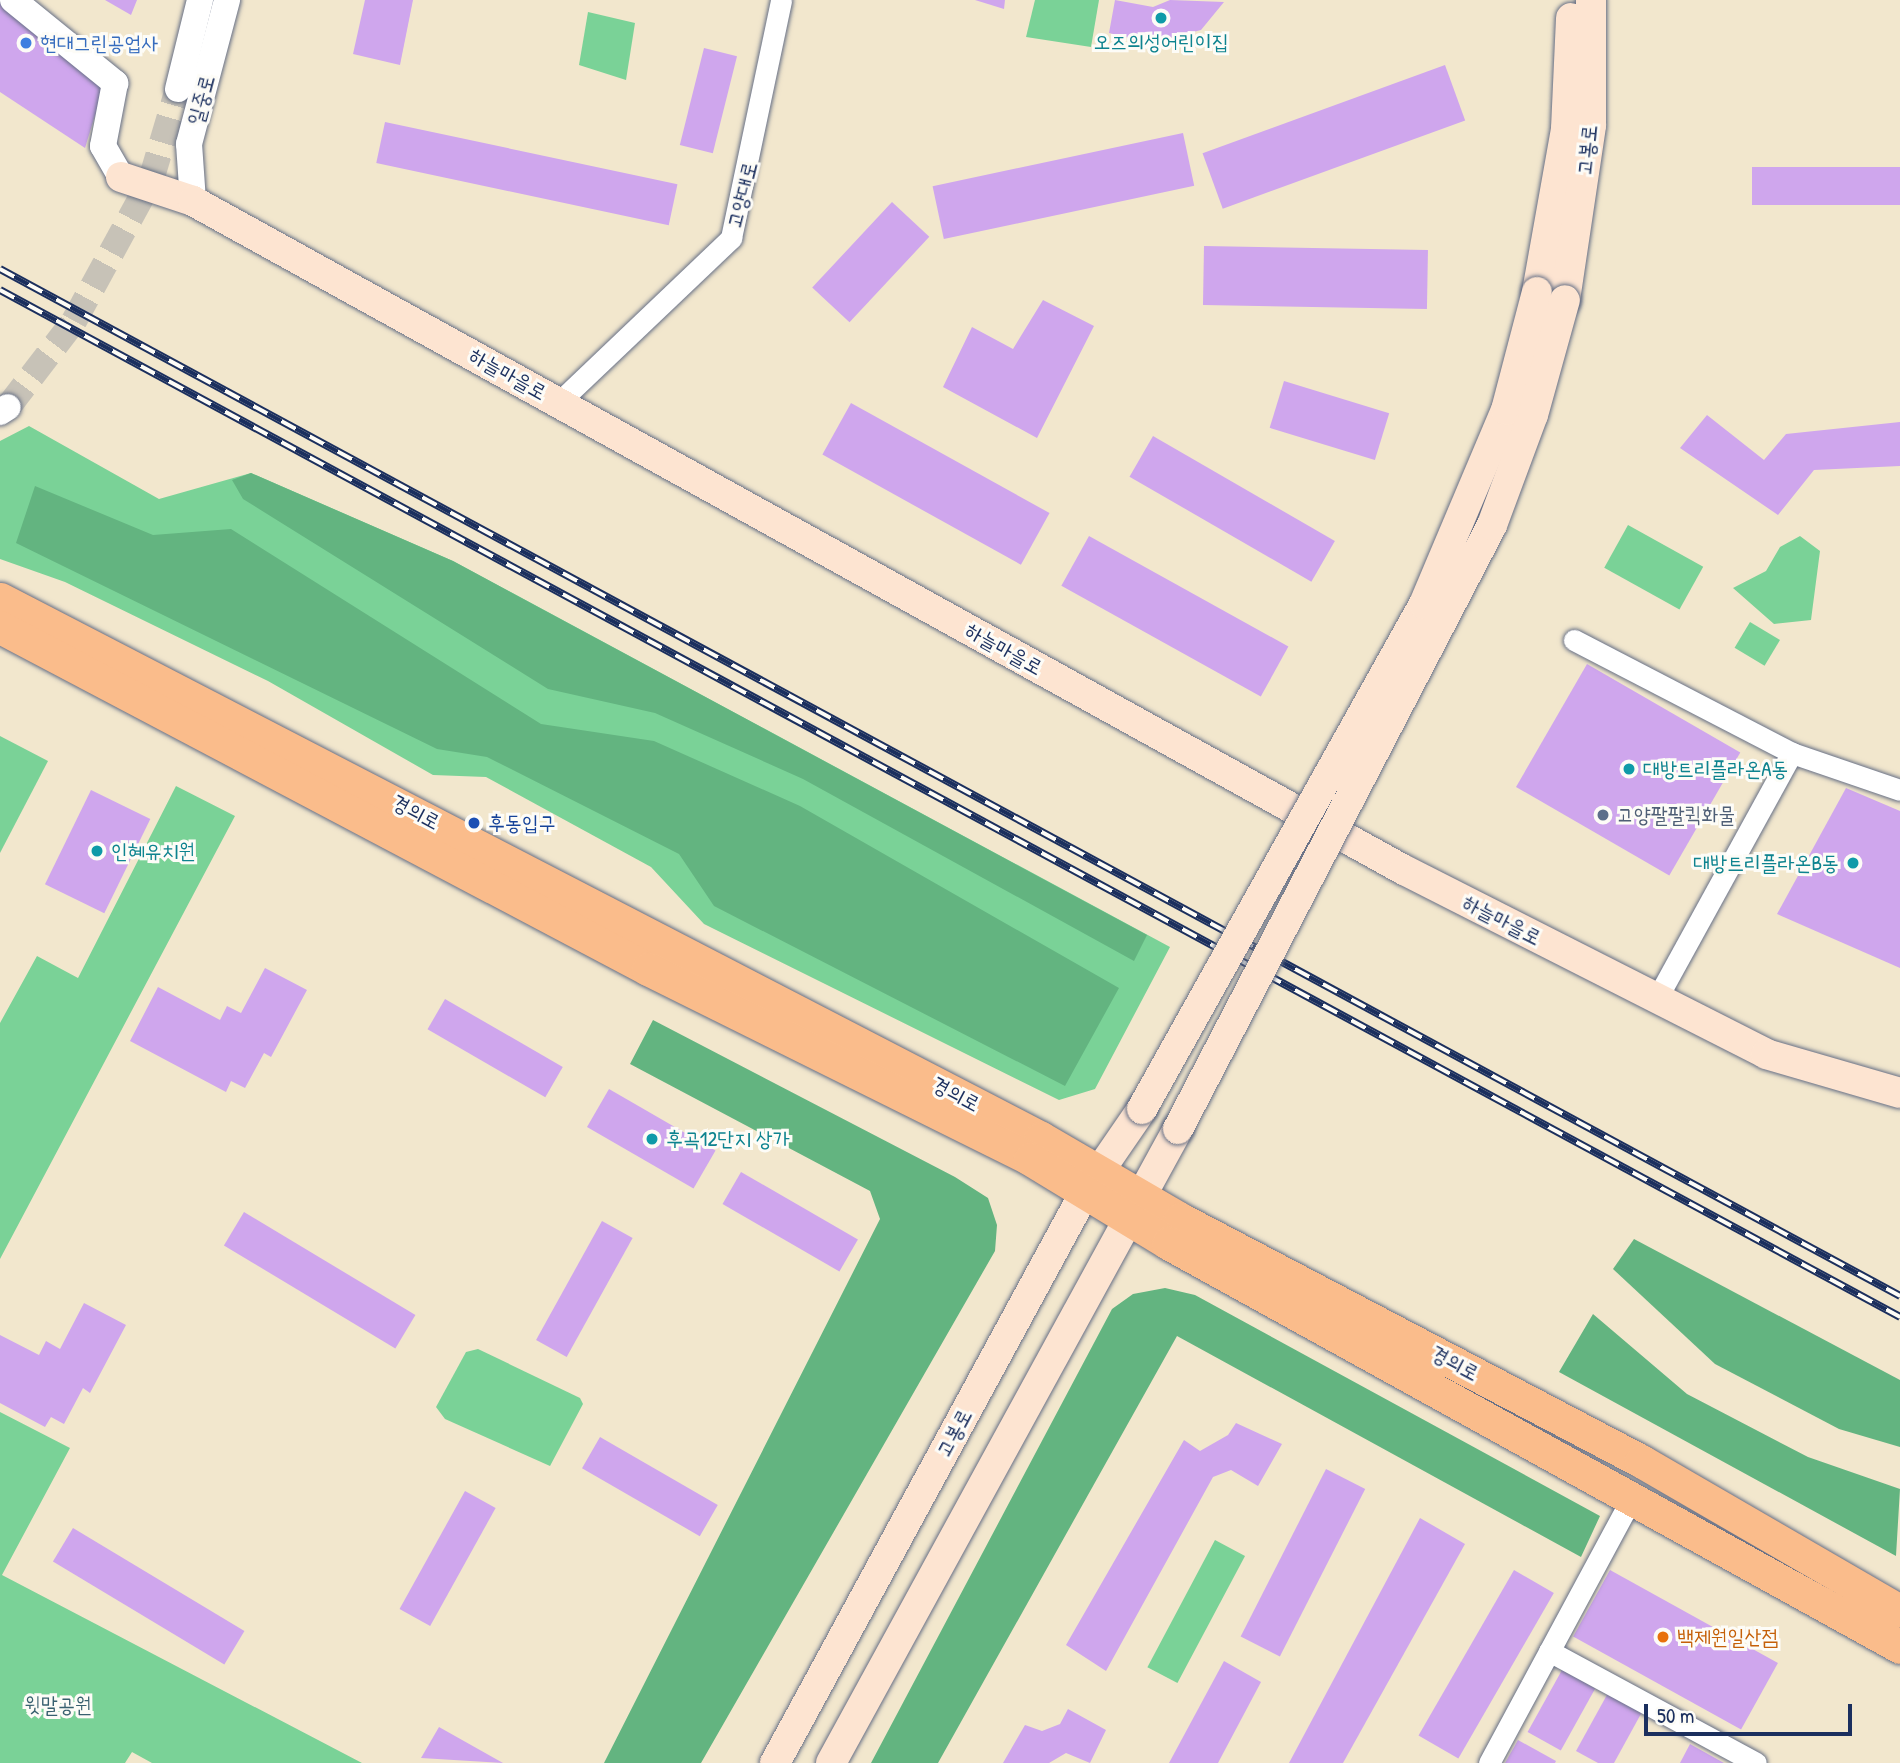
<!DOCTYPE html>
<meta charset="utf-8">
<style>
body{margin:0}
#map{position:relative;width:1900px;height:1763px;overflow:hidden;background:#f2e7cd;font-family:"Patrick Hand","Poor Story",sans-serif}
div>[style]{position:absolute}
.green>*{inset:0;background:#7ad297;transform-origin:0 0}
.forest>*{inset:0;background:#63b480}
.building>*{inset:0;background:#cfa6ed;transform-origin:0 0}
.tertiary-tunnel>*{height:26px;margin-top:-13px;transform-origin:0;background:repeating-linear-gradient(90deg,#c7c2b7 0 26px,transparent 0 39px)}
.roads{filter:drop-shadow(0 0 2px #666f85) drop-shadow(0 0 2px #666f85)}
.minor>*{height:21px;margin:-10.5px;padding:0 10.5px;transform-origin:10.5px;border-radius:10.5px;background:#fff}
.tertiary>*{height:26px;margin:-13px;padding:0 13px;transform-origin:13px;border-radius:13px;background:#fff}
.secondary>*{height:30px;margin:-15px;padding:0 15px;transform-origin:15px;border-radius:15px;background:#fde4d1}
.primary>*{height:33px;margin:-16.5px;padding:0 16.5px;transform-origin:16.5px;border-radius:16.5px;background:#fabc8b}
.rail>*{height:8px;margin-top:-4px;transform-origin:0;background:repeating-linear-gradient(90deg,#fdfcf7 0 16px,#1b2f5e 0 32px);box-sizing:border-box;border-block:2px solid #1b2f5e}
.bridges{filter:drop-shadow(0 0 2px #666f85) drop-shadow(0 0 2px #666f85)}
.secondary-bridge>*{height:30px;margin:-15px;padding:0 15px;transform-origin:15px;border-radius:15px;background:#fde4d1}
.dots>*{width:19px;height:19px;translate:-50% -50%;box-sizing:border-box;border:4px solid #fdfcf7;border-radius:50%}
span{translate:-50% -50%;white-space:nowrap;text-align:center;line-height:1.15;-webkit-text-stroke:6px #fdfcf7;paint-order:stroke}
.culture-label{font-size:21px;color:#0d838f}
.left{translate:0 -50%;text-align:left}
.right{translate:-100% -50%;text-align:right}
.shop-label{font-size:21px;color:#366cbe}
.street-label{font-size:21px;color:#1b2f5e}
.service-label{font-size:21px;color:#4e5e75}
.transit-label{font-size:21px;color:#164399}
.food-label{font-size:21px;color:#c56008}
.park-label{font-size:21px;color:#38606f}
.scale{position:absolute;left:1644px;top:1704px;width:208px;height:32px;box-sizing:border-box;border:4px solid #1b2f5e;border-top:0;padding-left:9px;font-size:21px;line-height:24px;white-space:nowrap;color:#1b2f5e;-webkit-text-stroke:5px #fdfcf7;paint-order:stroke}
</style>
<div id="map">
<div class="green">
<i style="clip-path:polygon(1035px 0,1099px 0,1091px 47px,1026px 37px)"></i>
<i style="clip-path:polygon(588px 12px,635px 23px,626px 80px,579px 65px)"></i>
<i style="clip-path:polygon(29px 426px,159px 499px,251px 473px,453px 561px,1170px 947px,1095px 1089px,1059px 1100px,704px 924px,651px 867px,486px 777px,433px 775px,268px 681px,65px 582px,0 559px,0 441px)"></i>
<i style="left:1628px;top:525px;width:86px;height:49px;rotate:29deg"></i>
<i style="clip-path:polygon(1800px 536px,1820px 551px,1811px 620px,1774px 624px,1733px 588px,1766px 571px,1780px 547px)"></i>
<i style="left:1750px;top:622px;width:35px;height:30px;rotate:31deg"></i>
<i style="clip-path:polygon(0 736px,48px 761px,0 853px)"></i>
<i style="clip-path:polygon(176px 786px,235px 816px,0 1259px,0 1023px,37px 956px,78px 978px)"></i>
<i style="clip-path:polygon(478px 1349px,580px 1398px,583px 1404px,550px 1466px,445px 1419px,436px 1407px,466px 1352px)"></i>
<i style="clip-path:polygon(0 1412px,70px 1448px,2px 1575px,362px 1763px,152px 1763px,132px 1752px,125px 1763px,0 1763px)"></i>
<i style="left:1215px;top:1540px;width:34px;height:144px;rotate:28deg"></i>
</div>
<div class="forest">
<i style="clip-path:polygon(251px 473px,453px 561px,1147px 935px,1134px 961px,803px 779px,655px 713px,548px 689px,243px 499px,232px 480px)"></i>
<i style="clip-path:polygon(35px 486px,153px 535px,231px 529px,541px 724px,654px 741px,800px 806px,1119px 988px,1065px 1086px,714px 906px,679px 854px,487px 757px,437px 749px,16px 543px)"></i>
<i style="clip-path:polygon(653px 1020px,955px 1177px,988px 1198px,997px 1225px,995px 1251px,701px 1763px,604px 1763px,880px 1219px,870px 1191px,630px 1064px)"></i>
<i style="clip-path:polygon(1634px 1239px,1900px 1380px,1900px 1447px,1839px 1429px,1715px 1364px,1613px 1269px)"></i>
<i style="clip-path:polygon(1165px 1288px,1195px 1295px,1600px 1516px,1581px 1557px,1177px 1336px,938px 1763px,871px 1763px,1112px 1309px,1133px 1294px)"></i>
<i style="clip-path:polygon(1593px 1314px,1687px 1394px,1808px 1457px,1900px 1489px,1896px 1556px,1559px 1372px)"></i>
</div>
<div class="building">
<i style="clip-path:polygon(105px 0,137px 0,131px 15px)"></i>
<i style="clip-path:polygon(365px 0,413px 0,400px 65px,353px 54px)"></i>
<i style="clip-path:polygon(975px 0,1005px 0,1004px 9px)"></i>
<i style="clip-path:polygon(1115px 0,1153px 7px,1170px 0,1224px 2px,1201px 30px,1150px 43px,1109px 33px)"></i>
<i style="clip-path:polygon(0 1px,104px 86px,85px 148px,0 92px)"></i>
<i style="left:704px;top:48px;width:34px;height:100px;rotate:14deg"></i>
<i style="left:1445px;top:65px;width:59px;height:258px;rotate:70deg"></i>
<i style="left:385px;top:122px;width:299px;height:42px;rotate:12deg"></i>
<i style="left:1183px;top:133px;width:54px;height:256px;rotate:78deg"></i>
<i style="left:1900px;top:167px;width:38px;height:148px;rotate:90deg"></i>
<i style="left:892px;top:202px;width:51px;height:117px;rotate:43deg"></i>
<i style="left:1204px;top:246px;width:224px;height:59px;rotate:1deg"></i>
<i style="clip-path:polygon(1043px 300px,1094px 326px,1037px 438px,943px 387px,972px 327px,1013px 349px)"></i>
<i style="left:1284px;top:381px;width:110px;height:49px;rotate:17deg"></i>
<i style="left:851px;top:403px;width:227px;height:59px;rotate:29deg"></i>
<i style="clip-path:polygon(1707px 415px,1764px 460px,1786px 434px,1900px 422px,1900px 466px,1814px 470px,1778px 515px,1680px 448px)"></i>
<i style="left:1153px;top:436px;width:210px;height:47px;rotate:30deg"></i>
<i style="left:1089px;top:536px;width:228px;height:57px;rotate:29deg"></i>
<i style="left:1587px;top:664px;width:177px;height:142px;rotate:30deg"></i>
<i style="clip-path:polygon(1846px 788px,1900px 811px,1900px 968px,1777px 914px)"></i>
<i style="left:91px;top:790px;width:66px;height:105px;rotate:26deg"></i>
<i style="clip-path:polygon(265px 968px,307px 990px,271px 1057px,264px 1053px,245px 1088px,231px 1081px,226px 1092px,130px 1041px,158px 987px,220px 1020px,227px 1006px,241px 1013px)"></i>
<i style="left:445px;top:999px;width:136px;height:35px;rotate:30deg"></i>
<i style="left:609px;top:1089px;width:123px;height:44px;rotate:30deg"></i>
<i style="left:741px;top:1172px;width:135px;height:37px;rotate:30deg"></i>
<i style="left:244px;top:1212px;width:200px;height:39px;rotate:31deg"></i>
<i style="left:602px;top:1221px;width:35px;height:136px;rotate:29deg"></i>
<i style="clip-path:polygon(84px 1303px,126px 1325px,90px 1393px,83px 1388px,64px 1424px,51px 1417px,45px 1427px,0 1403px,0 1335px,39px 1355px,46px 1341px,60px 1349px)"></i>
<i style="clip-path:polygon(1236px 1423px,1282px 1444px,1258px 1486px,1231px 1470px,1213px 1477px,1106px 1671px,1066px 1645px,1184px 1440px,1200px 1451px,1228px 1435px)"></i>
<i style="left:600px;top:1437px;width:136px;height:36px;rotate:30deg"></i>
<i style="left:1326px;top:1469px;width:44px;height:188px;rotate:27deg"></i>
<i style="left:465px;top:1491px;width:35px;height:135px;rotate:29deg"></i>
<i style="clip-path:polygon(1420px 1518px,1465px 1544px,1343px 1763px,1289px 1763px)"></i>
<i style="left:73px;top:1528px;width:200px;height:39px;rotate:31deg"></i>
<i style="left:1514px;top:1570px;width:46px;height:191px;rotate:30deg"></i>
<i style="left:1610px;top:1570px;width:192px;height:76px;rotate:29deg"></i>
<i style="clip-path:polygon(1224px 1661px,1261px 1682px,1218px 1763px,1169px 1763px)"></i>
<i style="left:1562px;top:1670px;width:38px;height:71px;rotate:29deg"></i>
<i style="clip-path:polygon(1608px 1693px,1642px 1712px,1614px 1763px,1598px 1763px,1576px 1751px)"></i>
<i style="clip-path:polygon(1068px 1709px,1106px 1730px,1090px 1763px,1066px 1753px,1049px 1763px,1003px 1763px,1025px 1725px,1042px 1731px,1060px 1724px)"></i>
<i style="clip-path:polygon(439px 1727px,503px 1763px,421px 1758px)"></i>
<i style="clip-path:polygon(1518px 1740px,1556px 1761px,1555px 1763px,1505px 1763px)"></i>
<i style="clip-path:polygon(1690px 1744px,1724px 1763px,1680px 1763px)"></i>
</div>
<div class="tertiary-tunnel">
<i style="left:8px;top:407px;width:108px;rotate:-52.5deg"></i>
<i style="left:74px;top:321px;width:161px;rotate:-61.4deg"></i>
<i style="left:151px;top:180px;width:95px;rotate:-73.5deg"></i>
</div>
<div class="roads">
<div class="minor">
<i style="left:559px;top:402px;width:238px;rotate:-43.6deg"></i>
<i style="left:731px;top:238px;width:243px;rotate:-78.1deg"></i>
<i style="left:1574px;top:640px;width:246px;rotate:27.4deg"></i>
<i style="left:1792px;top:753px;width:114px;rotate:18.9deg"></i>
<i style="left:1656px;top:1000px;width:282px;rotate:-61.2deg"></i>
<i style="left:1549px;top:1651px;width:235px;rotate:28.4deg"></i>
<i style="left:1489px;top:1763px;width:303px;rotate:-61.7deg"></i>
</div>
<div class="tertiary">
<i style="left:13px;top:0;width:132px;rotate:39.1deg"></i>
<i style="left:115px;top:83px;width:64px;rotate:100.8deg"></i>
<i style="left:103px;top:146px;width:36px;rotate:60deg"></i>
<i style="left:178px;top:89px;width:92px;rotate:-76.1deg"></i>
<i style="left:193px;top:201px;width:57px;rotate:-94deg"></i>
<i style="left:189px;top:144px;width:149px;rotate:-75.2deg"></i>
<i style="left:0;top:412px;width:9px;rotate:-32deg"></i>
</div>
<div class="secondary">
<i style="left:121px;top:177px;width:76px;rotate:18.4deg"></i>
<i style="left:193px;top:201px;width:1384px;rotate:28.92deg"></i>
<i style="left:1404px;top:870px;width:406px;rotate:26.9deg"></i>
<i style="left:1766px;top:1054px;width:140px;rotate:16.2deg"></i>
<i style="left:1537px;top:292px;width:166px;rotate:-79.9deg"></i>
<i style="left:1566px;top:129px;width:111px;rotate:-87.4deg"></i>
<i style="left:1565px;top:300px;width:177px;rotate:-81.5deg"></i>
<i style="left:1591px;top:125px;width:125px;rotate:-90deg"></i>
<i style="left:775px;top:1763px;width:650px;rotate:-61.5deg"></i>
<i style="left:1085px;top:1192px;width:101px;rotate:-55.5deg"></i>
<i style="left:831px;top:1763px;width:723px;rotate:-61.31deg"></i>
</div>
<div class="primary">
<i style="left:0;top:599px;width:1172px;rotate:27.37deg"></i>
<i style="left:1041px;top:1138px;width:161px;rotate:30.2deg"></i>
<i style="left:1180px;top:1219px;width:521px;rotate:27.7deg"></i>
<i style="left:1641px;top:1461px;width:299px;rotate:30.1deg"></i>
<i style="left:0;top:627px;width:733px;rotate:27.82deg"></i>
<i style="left:648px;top:969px;width:427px;rotate:26.4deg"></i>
<i style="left:1030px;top:1159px;width:162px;rotate:31.3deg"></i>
<i style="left:1168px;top:1243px;width:836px;rotate:28.89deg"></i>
</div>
</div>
<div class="rail">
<i style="left:0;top:269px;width:2160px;rotate:28.39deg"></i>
<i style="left:0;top:290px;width:2160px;rotate:28.39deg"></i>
</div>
<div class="bridges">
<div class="secondary-bridge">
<i style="left:1142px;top:1109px;width:578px;rotate:-60.82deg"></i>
<i style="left:1424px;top:604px;width:211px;rotate:-67.1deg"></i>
<i style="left:1506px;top:410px;width:122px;rotate:-75.3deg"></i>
<i style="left:1178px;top:1129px;width:681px;rotate:-62.53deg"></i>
<i style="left:1492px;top:525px;width:117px;rotate:-69.6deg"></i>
<i style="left:1533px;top:415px;width:119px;rotate:-74.5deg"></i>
</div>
</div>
<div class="dots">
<i style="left:1161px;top:18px;background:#0f9aa8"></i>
<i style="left:26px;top:43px;background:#3f7fe0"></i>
<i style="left:1629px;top:769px;background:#0f9aa8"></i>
<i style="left:1603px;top:815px;background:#5c6f8a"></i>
<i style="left:474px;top:823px;background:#1a4fb4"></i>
<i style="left:97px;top:851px;background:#0f9aa8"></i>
<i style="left:1853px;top:863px;background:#0f9aa8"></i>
<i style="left:652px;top:1139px;background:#0f9aa8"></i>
<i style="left:1663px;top:1637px;background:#e8710a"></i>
</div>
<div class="culture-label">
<span style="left:1161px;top:42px">오즈의성어린이집</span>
<span class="left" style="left:1643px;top:769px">대방트리플라온A동</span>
<span class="left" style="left:111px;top:851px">인혜유치원</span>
<span class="right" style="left:1839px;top:863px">대방트리플라온B동</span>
<span class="left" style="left:666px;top:1139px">후곡12단지 상가</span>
</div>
<div class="shop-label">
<span class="left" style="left:40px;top:43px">현대그린공업사</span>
</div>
<div class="street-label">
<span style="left:201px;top:100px;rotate:-75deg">일중로</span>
<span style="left:1587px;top:150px;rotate:-84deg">고봉로</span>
<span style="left:742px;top:195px;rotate:-76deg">고양대로</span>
<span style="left:508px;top:374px;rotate:29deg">하늘마을로</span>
<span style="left:1004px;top:649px;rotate:29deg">하늘마을로</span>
<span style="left:416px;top:812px;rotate:28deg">경의로</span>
<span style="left:1502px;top:920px;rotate:27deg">하늘마을로</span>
<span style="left:956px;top:1094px;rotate:28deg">경의로</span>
<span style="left:1455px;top:1363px;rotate:28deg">경의로</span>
<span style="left:954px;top:1433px;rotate:-62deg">고봉로</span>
</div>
<div class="service-label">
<span class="left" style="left:1617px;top:815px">고양팔팔퀵화물</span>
</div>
<div class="transit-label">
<span class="left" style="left:488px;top:823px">후동입구</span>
</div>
<div class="food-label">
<span class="left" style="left:1677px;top:1637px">백제원일산점</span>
</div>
<div class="park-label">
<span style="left:58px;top:1705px">윗말공원</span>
</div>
<div class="scale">50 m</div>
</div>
